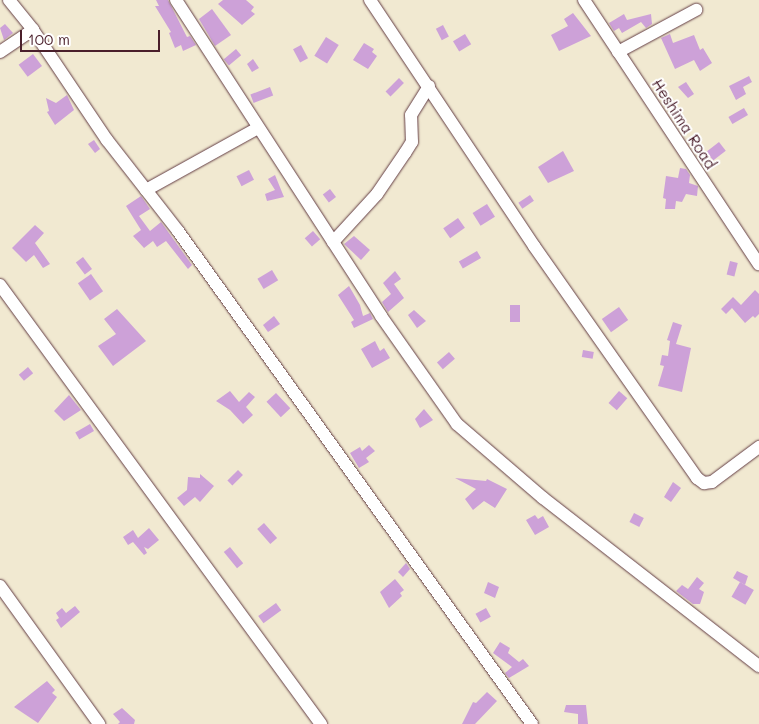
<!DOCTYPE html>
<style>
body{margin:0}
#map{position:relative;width:759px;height:724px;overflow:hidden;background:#f1e9d1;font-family:Mali,sans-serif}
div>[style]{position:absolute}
.building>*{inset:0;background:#cda1d8;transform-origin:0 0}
.roads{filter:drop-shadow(0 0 1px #633d44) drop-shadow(0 0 1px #633d44)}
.minor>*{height:12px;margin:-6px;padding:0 6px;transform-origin:6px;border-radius:6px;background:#fff}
span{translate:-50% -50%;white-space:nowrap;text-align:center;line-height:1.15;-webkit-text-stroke:4px #fff;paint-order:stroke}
.street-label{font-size:15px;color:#4a1f2b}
.scale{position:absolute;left:20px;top:30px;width:140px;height:22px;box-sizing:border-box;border:2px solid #4a1f2b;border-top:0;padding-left:6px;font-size:15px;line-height:18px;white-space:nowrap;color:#4a1f2b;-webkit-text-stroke:4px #fff;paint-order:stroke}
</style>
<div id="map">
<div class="building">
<i style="clip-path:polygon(156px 0,168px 0,187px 37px,190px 36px,196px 45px,183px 51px,181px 45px,175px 48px,169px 33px,171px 32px,155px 6px,159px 6px)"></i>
<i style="clip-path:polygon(223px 0,246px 0,254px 7px,251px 11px,255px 14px,242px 25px,218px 4px)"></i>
<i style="clip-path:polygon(212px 9px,231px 35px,215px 46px,199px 19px)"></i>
<i style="clip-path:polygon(573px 13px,591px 36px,559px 51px,551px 35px,568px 26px,564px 19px)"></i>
<i style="clip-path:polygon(624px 14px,627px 20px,651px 14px,652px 24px,646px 28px,641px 22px,622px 33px,619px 28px,614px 31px,609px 23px)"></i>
<i style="clip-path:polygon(5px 24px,13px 33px,4px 40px,0 28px)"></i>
<i style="left:443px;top:25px;width:13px;height:8px;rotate:63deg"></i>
<i style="left:465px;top:34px;width:12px;height:14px;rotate:59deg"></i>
<i style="clip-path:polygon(670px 34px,673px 43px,694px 35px,700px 50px,703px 48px,712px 63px,700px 71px,694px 60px,675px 69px,661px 38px)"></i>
<i style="left:326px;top:37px;width:15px;height:22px;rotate:32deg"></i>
<i style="clip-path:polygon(364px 43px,374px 49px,372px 52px,377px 56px,368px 69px,353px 60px)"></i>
<i style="left:301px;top:45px;width:15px;height:9px;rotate:62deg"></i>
<i style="left:236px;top:49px;width:8px;height:16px;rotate:50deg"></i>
<i style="left:33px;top:54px;width:15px;height:18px;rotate:53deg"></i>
<i style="clip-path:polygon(253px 59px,259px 68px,252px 72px,247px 64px)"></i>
<i style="clip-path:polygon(749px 76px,752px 82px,743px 87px,746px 94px,736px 100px,729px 86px)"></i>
<i style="left:399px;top:78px;width:7px;height:19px;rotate:45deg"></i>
<i style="clip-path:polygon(686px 82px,694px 94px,688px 98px,678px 87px)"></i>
<i style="left:270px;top:87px;width:9px;height:21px;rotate:69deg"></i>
<i style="clip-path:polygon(67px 95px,74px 110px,55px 125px,47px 112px,49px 111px,46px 98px,56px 103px)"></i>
<i style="left:744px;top:108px;width:8px;height:18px;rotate:60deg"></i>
<i style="clip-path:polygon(94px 140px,100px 149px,95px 153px,88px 144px)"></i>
<i style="left:719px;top:142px;width:11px;height:16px;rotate:52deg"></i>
<i style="clip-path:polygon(563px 151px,574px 171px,548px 183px,538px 167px)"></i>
<i style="clip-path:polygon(680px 168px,686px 169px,690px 175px,689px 183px,698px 186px,697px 196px,686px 194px,682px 202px,676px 201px,675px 209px,665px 209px,666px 199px,663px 198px,666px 176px,678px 178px)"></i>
<i style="left:249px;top:170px;width:11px;height:14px;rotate:63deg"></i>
<i style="clip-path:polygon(275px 175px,284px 197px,267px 201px,265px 194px,275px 190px,268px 179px)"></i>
<i style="left:330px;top:189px;width:10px;height:9px;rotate:53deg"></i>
<i style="left:530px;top:195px;width:7px;height:14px;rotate:56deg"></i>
<i style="clip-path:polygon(141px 196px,150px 209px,139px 216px,150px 231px,161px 222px,192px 265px,188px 269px,166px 241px,157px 247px,153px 241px,144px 248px,133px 236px,141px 230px,126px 206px)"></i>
<i style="left:487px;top:204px;width:15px;height:17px;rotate:58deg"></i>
<i style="left:458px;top:218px;width:12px;height:18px;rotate:55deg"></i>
<i style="clip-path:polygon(35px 225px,44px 233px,35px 243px,50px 264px,43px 268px,34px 255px,26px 262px,12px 248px)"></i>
<i style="left:313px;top:231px;width:11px;height:11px;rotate:49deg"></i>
<i style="clip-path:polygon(354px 236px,370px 250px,361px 260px,344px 244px)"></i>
<i style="left:477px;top:251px;width:8px;height:21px;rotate:60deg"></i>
<i style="left:83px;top:257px;width:15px;height:9px;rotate:53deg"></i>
<i style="left:730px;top:261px;width:8px;height:14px;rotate:14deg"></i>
<i style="left:272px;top:270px;width:12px;height:17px;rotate:59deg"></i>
<i style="clip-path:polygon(395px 271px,401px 279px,394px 284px,404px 298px,388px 312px,382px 302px,391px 294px,383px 283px)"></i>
<i style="left:91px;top:274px;width:21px;height:16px;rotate:55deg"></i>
<i style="clip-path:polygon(349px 286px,360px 305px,363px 316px,370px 313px,373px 319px,354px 328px,351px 322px,354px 320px,338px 295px)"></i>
<i style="clip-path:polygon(755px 290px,759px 294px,759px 314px,755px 318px,753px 316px,745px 323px,732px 308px,726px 314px,721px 309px,733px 297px,741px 305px)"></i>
<i style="left:510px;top:305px;width:10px;height:17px"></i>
<i style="left:619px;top:307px;width:16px;height:21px;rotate:55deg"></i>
<i style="clip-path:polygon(117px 309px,146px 341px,113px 366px,98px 346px,116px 334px,104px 319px)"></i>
<i style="clip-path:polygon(414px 310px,426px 321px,417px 328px,408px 315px)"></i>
<i style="clip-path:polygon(274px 316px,280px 324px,268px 332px,263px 325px)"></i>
<i style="clip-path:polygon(673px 322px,682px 325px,676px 344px,691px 348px,682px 392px,658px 386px,664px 366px,660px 365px,662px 355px,668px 356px,670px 341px,667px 340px)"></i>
<i style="clip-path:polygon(375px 341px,380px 351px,384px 348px,390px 358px,372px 368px,361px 349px)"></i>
<i style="left:583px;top:350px;width:11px;height:7px;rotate:10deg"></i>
<i style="left:449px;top:352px;width:9px;height:16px;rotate:49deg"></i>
<i style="left:28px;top:367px;width:8px;height:12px;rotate:50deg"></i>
<i style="clip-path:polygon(230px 391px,239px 402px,249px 392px,255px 397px,246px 407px,253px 415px,243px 424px,230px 410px,216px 401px)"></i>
<i style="left:619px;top:391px;width:11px;height:16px;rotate:41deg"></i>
<i style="left:276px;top:393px;width:21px;height:13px;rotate:47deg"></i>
<i style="clip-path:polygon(69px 395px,81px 410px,64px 421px,54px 411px)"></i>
<i style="clip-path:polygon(424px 409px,433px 420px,420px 428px,415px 419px)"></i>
<i style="left:90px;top:424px;width:8px;height:17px;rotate:60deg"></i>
<i style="clip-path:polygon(369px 445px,375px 451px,366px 458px,369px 462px,359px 468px,350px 453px,360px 447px,362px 451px)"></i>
<i style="left:238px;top:470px;width:7px;height:15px;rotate:45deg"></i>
<i style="clip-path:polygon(200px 474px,214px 486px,200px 502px,195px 497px,184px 506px,177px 498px,187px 490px,188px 477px,200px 478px)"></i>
<i style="clip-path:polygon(455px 478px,486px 481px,487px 479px,507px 489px,495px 508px,484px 501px,473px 510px,465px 499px,476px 489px)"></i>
<i style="clip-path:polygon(673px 482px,681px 488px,671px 502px,664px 497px)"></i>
<i style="left:634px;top:513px;width:11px;height:10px;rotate:27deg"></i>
<i style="clip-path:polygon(535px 515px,538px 519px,543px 516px,549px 527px,535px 535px,526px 520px)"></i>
<i style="left:264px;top:523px;width:20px;height:9px;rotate:49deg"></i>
<i style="clip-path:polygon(149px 528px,159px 540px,148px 549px,144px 547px,147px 553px,144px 555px,133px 542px,128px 545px,123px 537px,133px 530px,138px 538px)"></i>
<i style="left:230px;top:547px;width:21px;height:8px;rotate:51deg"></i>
<i style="clip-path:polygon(406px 563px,410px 569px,403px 577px,398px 572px)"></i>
<i style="clip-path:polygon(737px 571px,748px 576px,745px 585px,733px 578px)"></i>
<i style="clip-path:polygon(697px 577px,704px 583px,699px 589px,704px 592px,700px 604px,693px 604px,676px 591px,682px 585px,688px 589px)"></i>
<i style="clip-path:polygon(395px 579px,404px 590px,400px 593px,402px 596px,389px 608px,380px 592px)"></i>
<i style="clip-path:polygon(488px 582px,499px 587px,495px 598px,484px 593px)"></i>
<i style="left:740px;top:582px;width:16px;height:17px;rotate:30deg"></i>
<i style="left:276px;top:603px;width:9px;height:22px;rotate:54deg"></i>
<i style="clip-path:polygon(75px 606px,80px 612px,61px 628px,56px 620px,59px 618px,56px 613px,62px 608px,66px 613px)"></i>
<i style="left:486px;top:608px;width:10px;height:12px;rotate:61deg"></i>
<i style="clip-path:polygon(500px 642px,510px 648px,508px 653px,519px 662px,523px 659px,529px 666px,509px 678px,505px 673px,512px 667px,493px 653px)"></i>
<i style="clip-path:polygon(47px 681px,55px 690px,52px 693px,57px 697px,38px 723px,14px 707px)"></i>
<i style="clip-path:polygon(487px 692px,497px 701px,475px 724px,462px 724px,473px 702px,476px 703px)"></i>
<i style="clip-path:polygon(566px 705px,586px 705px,588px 724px,578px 724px,578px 714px,564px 712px)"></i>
<i style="clip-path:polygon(122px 708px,135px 720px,134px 724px,118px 724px,120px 722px,113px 714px)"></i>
</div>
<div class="roads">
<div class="minor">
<i style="left:9px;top:0;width:38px;rotate:51deg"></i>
<i style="left:33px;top:30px;width:133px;rotate:56.1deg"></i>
<i style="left:107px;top:140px;width:115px;rotate:52deg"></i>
<i style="left:178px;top:231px;width:607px;rotate:54.32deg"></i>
<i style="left:176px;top:0;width:377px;rotate:57deg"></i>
<i style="left:381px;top:316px;width:132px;rotate:54.9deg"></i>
<i style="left:457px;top:424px;width:113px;rotate:40.7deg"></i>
<i style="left:543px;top:498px;width:274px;rotate:37.9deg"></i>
<i style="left:370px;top:0;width:296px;rotate:56.3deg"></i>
<i style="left:534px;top:246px;width:284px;rotate:54.9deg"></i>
<i style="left:697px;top:478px;width:9px;rotate:36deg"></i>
<i style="left:704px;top:483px;width:8px;rotate:-7deg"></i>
<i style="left:712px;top:482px;width:59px;rotate:-36.7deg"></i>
<i style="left:584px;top:0;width:317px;rotate:56.5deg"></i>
<i style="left:0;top:52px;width:40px;rotate:-34deg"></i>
<i style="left:618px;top:52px;width:89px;rotate:-28.3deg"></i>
<i style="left:146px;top:190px;width:128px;rotate:-29deg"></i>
<i style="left:333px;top:242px;width:65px;rotate:-47.5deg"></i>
<i style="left:377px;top:194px;width:50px;rotate:-55.7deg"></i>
<i style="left:405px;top:153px;width:13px;rotate:-58deg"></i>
<i style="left:412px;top:142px;width:27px;rotate:-92deg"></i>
<i style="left:411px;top:115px;width:34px;rotate:-58deg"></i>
<i style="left:0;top:285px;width:544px;rotate:53.83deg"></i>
<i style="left:0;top:586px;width:170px;rotate:54.3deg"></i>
</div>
</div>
<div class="street-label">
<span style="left:684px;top:124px;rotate:57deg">Heshima Road</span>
</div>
<div class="scale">100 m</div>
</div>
